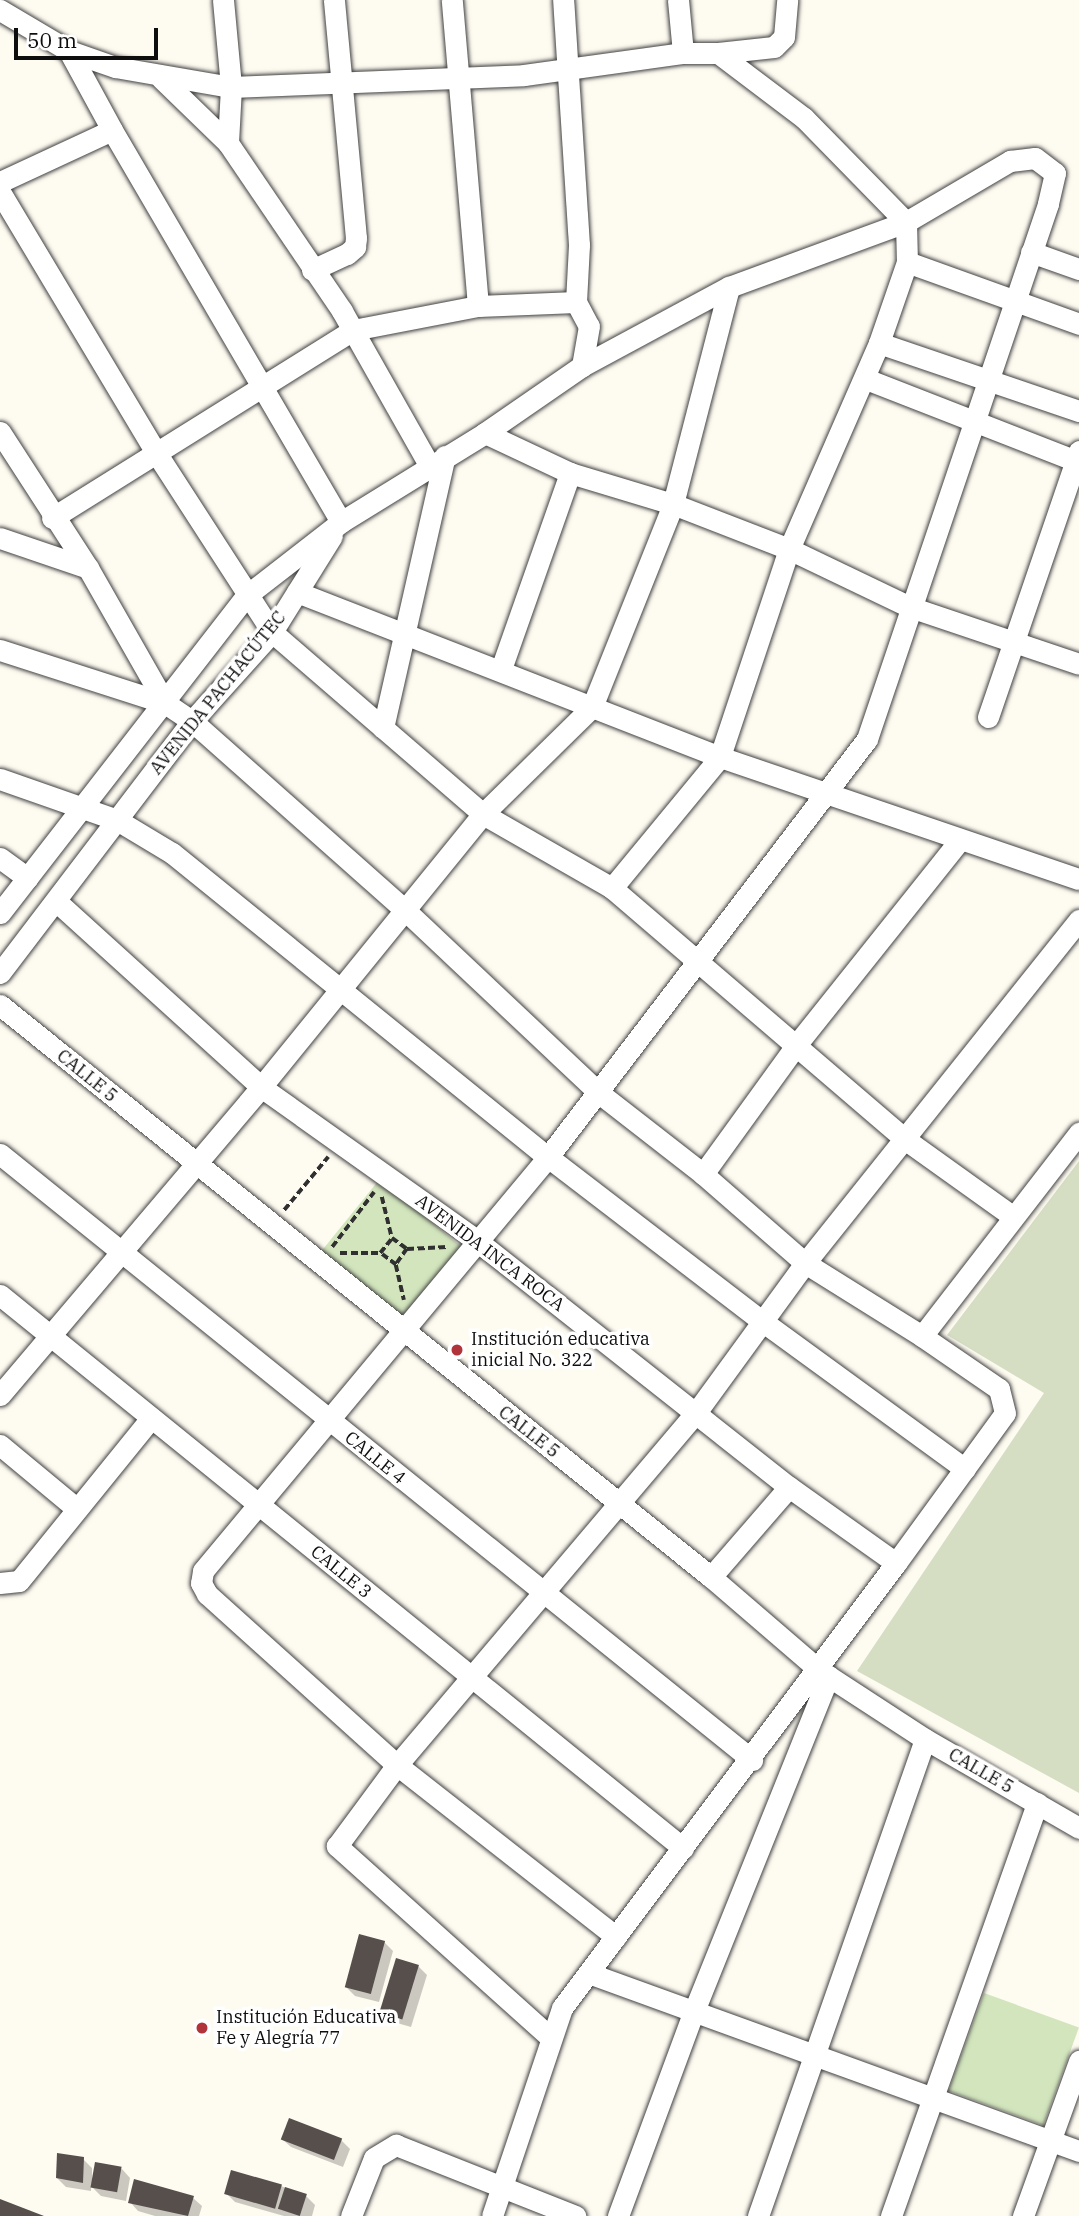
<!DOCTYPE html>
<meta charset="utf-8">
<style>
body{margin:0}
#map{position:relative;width:1079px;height:2216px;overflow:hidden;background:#fefbf1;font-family:"IBM Plex Serif",serif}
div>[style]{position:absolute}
.green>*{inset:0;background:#d2e5bd;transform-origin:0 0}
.cemetery>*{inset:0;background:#d5dec3}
.shadow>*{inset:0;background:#0003}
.building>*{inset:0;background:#564f4c;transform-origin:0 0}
.path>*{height:3.5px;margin-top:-1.75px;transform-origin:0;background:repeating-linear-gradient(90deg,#303030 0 7px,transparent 0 10.5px)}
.roads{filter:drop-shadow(0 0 2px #414141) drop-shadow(0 0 2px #414141)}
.minor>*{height:21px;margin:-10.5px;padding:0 10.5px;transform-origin:10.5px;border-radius:10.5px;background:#fff}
.dots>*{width:19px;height:19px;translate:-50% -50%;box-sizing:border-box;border:4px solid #fff;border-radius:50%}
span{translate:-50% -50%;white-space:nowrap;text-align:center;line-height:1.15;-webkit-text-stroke:7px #fff;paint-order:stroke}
.street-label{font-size:18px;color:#0e0e0e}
.poi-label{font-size:18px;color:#0e0e0e}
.left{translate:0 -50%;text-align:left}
.scale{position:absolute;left:14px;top:28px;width:144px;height:32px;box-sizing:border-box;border:4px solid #0e0e0e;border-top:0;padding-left:9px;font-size:21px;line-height:24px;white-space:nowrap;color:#0e0e0e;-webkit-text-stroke:5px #fff;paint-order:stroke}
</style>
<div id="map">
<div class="green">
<i style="left:379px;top:1180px;width:107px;height:92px;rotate:39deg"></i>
<i style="left:984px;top:1993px;width:101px;height:104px;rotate:20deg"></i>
</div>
<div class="cemetery">
<i style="clip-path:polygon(1079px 1161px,1079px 1793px,857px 1671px,1044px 1393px,947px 1335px)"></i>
</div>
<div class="shadow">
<i style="clip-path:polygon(384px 1942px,393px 1951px,379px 2002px,355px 1996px,346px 1987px)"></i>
<i style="clip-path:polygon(418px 1966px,427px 1975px,411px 2027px,390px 2021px,381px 2012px)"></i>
<i style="clip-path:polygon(290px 2120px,341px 2140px,350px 2149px,343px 2167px,291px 2147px,282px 2139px)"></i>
<i style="clip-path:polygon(83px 2159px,92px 2168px,92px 2178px,122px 2169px,130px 2178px,126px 2201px,101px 2196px,91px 2186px,91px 2191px,66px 2187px,57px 2178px)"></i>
<i style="clip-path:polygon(281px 2186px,306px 2196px,315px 2205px,312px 2216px,284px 2216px,235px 2202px,226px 2193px)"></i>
<i style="clip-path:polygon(193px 2198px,202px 2206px,199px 2216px,155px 2216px,138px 2211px,130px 2202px)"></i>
</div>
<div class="building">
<i style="left:359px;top:1934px;width:27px;height:55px;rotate:15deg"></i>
<i style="left:396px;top:1958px;width:24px;height:57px;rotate:17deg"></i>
<i style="left:289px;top:2118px;width:57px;height:23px;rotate:21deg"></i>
<i style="clip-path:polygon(57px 2153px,84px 2157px,83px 2183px,56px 2178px)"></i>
<i style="left:95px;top:2162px;width:27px;height:26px;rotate:10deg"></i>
<i style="left:231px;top:2170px;width:53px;height:25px;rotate:16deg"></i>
<i style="clip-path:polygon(134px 2179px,194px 2196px,188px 2216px,128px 2203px)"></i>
<i style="left:285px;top:2187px;width:23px;height:23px;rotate:18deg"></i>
<i style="clip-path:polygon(0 2199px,44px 2216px,0 2216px)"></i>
</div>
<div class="path">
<i style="left:382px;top:1197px;width:42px;rotate:76.3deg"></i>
<i style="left:392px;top:1238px;width:19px;rotate:36deg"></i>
<i style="left:407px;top:1249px;width:19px;rotate:125deg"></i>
<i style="left:396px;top:1265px;width:20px;rotate:-143deg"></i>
<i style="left:380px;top:1253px;width:19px;rotate:-51deg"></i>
<i style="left:284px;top:1210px;width:69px;rotate:-50.3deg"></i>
<i style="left:332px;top:1247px;width:69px;rotate:-52.6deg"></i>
<i style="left:407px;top:1249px;width:40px;rotate:-2.9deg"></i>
<i style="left:340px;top:1253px;width:40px"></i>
<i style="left:396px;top:1265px;width:36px;rotate:77deg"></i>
</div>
<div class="roads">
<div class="minor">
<i style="left:223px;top:0;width:87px;rotate:84.7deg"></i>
<i style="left:231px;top:87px;width:56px;rotate:93.1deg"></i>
<i style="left:228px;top:143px;width:203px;rotate:55.8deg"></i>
<i style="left:342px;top:311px;width:177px;rotate:60.5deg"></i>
<i style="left:678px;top:0;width:53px;rotate:84.6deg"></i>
<i style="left:0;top:10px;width:80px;rotate:30.7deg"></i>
<i style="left:69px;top:51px;width:49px;rotate:19.2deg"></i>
<i style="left:115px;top:67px;width:118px;rotate:9.8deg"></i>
<i style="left:231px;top:87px;width:293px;rotate:-2.3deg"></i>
<i style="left:524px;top:75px;width:161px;rotate:-7.9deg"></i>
<i style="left:683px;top:53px;width:35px"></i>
<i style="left:718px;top:53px;width:108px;rotate:37.1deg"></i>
<i style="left:804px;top:118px;width:146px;rotate:45.6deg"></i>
<i style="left:906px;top:222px;width:40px;rotate:88.6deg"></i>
<i style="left:907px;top:262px;width:86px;rotate:109.1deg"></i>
<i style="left:879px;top:343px;width:225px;rotate:113.6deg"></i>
<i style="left:789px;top:549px;width:219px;rotate:108.4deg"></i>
<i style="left:720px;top:757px;width:170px;rotate:129.5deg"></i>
<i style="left:69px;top:51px;width:90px;rotate:61.4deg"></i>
<i style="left:718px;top:53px;width:56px;rotate:-6.1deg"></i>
<i style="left:774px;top:47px;width:14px;rotate:-45deg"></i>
<i style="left:784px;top:37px;width:37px;rotate:-85deg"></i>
<i style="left:161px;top:78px;width:93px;rotate:44.1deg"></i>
<i style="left:0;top:182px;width:123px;rotate:-24.9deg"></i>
<i style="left:112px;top:130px;width:454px;rotate:59.7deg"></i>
<i style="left:0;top:192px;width:302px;rotate:59.1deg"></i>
<i style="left:155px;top:451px;width:216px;rotate:57.1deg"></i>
<i style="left:272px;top:632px;width:279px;rotate:40.8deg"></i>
<i style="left:483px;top:814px;width:149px;rotate:29.8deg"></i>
<i style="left:612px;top:888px;width:387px;rotate:40.6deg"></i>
<i style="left:906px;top:1140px;width:130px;rotate:35.6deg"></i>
<i style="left:1031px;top:252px;width:51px;rotate:19.5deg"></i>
<i style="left:907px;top:262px;width:183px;rotate:19.8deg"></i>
<i style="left:312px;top:270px;width:38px;rotate:-25deg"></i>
<i style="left:347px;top:254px;width:11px;rotate:-41deg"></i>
<i style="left:355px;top:247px;width:9px;rotate:-84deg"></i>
<i style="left:356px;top:238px;width:239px;rotate:-95.3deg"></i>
<i style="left:576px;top:302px;width:27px;rotate:62deg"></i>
<i style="left:589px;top:326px;width:41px;rotate:99.9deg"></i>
<i style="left:478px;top:306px;width:98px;rotate:-2.3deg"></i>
<i style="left:576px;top:302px;width:57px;rotate:-87deg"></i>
<i style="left:579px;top:245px;width:246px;rotate:-93.7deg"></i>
<i style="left:879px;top:343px;width:211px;rotate:18.8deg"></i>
<i style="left:866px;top:379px;width:225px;rotate:21.3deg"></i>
<i style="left:0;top:432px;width:162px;rotate:57.1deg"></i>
<i style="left:88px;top:568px;width:155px;rotate:60.3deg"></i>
<i style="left:485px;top:433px;width:118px;rotate:-34.6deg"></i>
<i style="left:582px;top:366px;width:167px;rotate:-28.3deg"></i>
<i style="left:729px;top:287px;width:189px;rotate:-20.2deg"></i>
<i style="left:906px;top:222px;width:121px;rotate:-30.4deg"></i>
<i style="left:1010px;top:161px;width:25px;rotate:-7deg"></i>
<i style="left:1035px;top:158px;width:25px;rotate:37deg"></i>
<i style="left:1055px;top:173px;width:32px;rotate:103deg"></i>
<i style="left:1048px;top:204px;width:565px;rotate:108.69deg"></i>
<i style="left:867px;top:739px;width:526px;rotate:127.35deg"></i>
<i style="left:548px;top:1157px;width:539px;rotate:129.81deg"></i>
<i style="left:203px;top:1571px;width:12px;rotate:99deg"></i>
<i style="left:201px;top:1583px;width:13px;rotate:61deg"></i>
<i style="left:207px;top:1594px;width:256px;rotate:42deg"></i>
<i style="left:397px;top:1765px;width:278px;rotate:38.1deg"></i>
<i style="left:52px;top:518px;width:355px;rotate:-32deg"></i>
<i style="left:353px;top:330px;width:127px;rotate:-10.9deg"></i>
<i style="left:478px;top:306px;width:307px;rotate:-94.9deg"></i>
<i style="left:0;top:538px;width:93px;rotate:18.8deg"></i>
<i style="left:297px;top:592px;width:454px;rotate:21.3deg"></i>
<i style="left:720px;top:757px;width:379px;rotate:18.8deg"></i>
<i style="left:0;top:650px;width:173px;rotate:17.8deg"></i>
<i style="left:165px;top:703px;width:32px;rotate:34deg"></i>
<i style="left:192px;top:721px;width:285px;rotate:41.6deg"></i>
<i style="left:405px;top:910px;width:267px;rotate:43.3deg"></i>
<i style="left:599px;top:1093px;width:132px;rotate:37.9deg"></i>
<i style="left:703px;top:1174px;width:135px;rotate:41.1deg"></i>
<i style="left:805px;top:1263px;width:138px;rotate:32deg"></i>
<i style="left:501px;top:669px;width:208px;rotate:-70.6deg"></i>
<i style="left:988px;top:717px;width:281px;rotate:-71.1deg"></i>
<i style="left:383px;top:728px;width:279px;rotate:-77.2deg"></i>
<i style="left:0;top:779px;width:124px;rotate:19.3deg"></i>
<i style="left:117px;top:820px;width:64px;rotate:31deg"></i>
<i style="left:172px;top:853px;width:484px;rotate:39deg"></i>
<i style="left:548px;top:1157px;width:270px;rotate:37.5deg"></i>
<i style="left:762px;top:1321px;width:251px;rotate:36.1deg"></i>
<i style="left:0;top:858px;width:34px;rotate:36deg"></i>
<i style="left:56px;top:901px;width:277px;rotate:42.2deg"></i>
<i style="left:261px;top:1087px;width:264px;rotate:35.4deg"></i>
<i style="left:476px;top:1240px;width:399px;rotate:38.3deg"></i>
<i style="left:789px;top:1487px;width:131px;rotate:35.4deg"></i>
<i style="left:896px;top:1563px;width:556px;rotate:126.89deg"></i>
<i style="left:562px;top:2008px;width:219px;rotate:108.6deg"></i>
<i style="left:0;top:913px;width:403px;rotate:-52.2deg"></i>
<i style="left:247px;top:595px;width:119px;rotate:-37.8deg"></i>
<i style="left:341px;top:522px;width:169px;rotate:-31.7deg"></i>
<i style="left:485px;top:433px;width:94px;rotate:25.2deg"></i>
<i style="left:570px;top:473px;width:108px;rotate:16.8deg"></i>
<i style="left:673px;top:504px;width:124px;rotate:21.2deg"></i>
<i style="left:789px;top:549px;width:134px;rotate:25.6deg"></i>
<i style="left:910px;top:607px;width:178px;rotate:18.6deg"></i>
<i style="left:0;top:973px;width:317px;rotate:-52.7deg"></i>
<i style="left:192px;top:721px;width:120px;rotate:-48deg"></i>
<i style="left:272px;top:632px;width:113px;rotate:-58deg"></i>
<i style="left:0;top:1005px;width:913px;rotate:38.82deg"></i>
<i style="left:711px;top:1577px;width:143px;rotate:40.7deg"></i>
<i style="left:819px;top:1670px;width:126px;rotate:33.1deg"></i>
<i style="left:925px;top:1739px;width:178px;rotate:30deg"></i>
<i style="left:0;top:1154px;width:966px;rotate:38.86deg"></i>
<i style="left:703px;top:1174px;width:160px;rotate:-54.1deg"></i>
<i style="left:797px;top:1044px;width:261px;rotate:-51.4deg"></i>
<i style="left:0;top:1295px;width:879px;rotate:39deg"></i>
<i style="left:0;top:1395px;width:404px;rotate:-49.7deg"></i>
<i style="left:261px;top:1087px;width:352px;rotate:-50.9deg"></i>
<i style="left:483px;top:814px;width:153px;rotate:-44.5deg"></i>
<i style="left:592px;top:707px;width:219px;rotate:-68.2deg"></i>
<i style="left:673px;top:504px;width:224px;rotate:-75.5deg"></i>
<i style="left:0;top:1445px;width:100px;rotate:39.7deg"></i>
<i style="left:896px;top:1563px;width:185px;rotate:-54deg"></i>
<i style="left:1005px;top:1413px;width:25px;rotate:-104deg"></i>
<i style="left:999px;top:1389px;width:93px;rotate:-145.5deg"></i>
<i style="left:922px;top:1336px;width:257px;rotate:-52.3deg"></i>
<i style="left:711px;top:1577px;width:119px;rotate:-49.1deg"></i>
<i style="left:0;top:1583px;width:19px;rotate:-6deg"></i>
<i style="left:19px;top:1581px;width:210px;rotate:-51deg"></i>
<i style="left:591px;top:1974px;width:519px;rotate:19.94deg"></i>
<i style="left:551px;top:2038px;width:288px;rotate:-138.1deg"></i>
<i style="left:337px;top:1846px;width:101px;rotate:-53.5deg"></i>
<i style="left:397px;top:1765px;width:460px;rotate:-49.7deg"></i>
<i style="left:695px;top:1414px;width:187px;rotate:-53.9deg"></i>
<i style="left:805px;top:1263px;width:439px;rotate:-51.4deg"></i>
<i style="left:351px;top:2216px;width:62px;rotate:-68.4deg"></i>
<i style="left:374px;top:2158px;width:26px;rotate:-31deg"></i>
<i style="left:396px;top:2145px;width:193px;rotate:21.6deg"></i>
<i style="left:618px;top:2216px;width:219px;rotate:-69.7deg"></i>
<i style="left:694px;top:2011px;width:361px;rotate:-68.1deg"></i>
<i style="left:758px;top:2216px;width:505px;rotate:-70.7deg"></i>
<i style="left:891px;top:2216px;width:438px;rotate:-70.5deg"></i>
<i style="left:1023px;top:2216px;width:165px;rotate:-70.1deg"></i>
</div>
</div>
<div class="dots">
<i style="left:457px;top:1350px;background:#b1343a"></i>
<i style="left:202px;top:2028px;background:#b1343a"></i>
</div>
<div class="street-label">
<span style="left:218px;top:693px;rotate:-51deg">AVENIDA PACHACÚTEC</span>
<span style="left:87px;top:1076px;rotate:39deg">CALLE 5</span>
<span style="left:490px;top:1253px;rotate:37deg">AVENIDA INCA ROCA</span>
<span style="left:529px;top:1432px;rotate:38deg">CALLE 5</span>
<span style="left:375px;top:1458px;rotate:39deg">CALLE 4</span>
<span style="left:341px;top:1572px;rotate:39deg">CALLE 3</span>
<span style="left:981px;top:1771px;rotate:30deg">CALLE 5</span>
</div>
<div class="poi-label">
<span class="left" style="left:471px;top:1350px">Institución educativa<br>inicial No. 322</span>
<span class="left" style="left:216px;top:2028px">Institución Educativa<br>Fe y Alegría 77</span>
</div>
<div class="scale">50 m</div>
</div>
